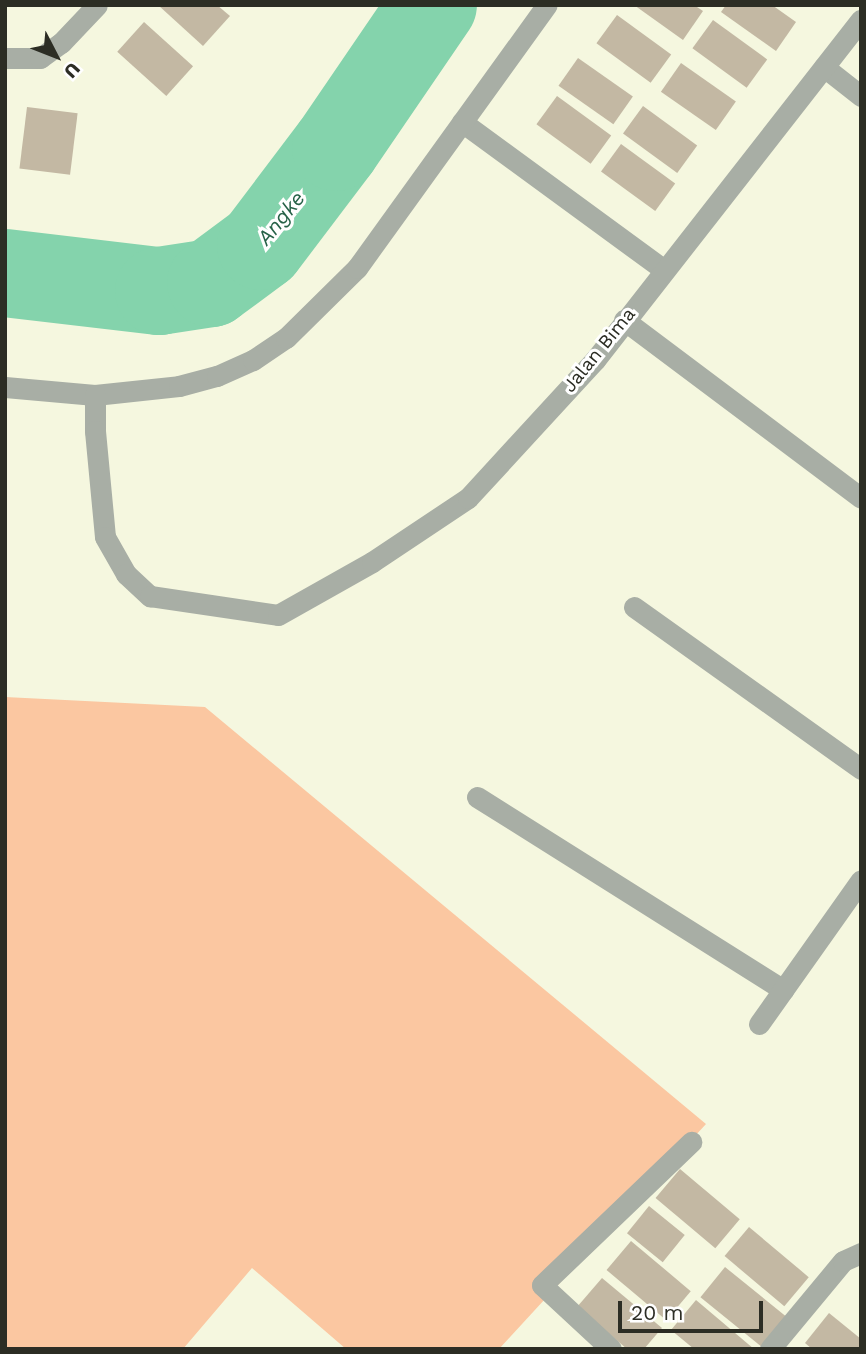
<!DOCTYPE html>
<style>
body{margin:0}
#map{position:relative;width:866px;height:1354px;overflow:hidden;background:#f5f7df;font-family:"Work Sans",sans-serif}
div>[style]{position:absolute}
.green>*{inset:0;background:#fbc7a1}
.river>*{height:88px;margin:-44px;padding:0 44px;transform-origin:44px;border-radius:44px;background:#84d3ac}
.building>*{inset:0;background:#c3b8a3;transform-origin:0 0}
.minor>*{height:21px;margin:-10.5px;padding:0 10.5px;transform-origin:10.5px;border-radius:10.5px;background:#a8aea5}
span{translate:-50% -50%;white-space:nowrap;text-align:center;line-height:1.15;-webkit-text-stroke:6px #fff;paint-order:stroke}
.street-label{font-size:19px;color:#2c2d24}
.water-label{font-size:21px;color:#276248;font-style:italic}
.frame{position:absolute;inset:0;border:7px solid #2c2d24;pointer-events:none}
.north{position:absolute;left:21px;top:21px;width:70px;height:70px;-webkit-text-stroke:5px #fff;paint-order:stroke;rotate:132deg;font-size:19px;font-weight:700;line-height:28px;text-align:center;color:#2c2d24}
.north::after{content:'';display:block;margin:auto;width:24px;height:32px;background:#2c2d24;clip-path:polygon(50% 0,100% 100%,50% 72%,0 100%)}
.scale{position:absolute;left:618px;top:1301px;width:145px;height:32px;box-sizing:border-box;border:4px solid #2c2d24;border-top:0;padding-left:9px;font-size:21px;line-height:24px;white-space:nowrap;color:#2c2d24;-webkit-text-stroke:5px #fff;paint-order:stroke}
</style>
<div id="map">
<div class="green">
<i style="clip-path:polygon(5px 697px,205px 707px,706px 1124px,499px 1349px,346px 1349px,252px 1268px,183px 1349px,5px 1349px)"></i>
</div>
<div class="river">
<i style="left:5px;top:273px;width:155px;rotate:6.7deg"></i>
<i style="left:159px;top:291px;width:53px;rotate:-8.7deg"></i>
<i style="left:211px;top:283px;width:62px;rotate:-36.5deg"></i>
<i style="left:261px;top:246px;width:124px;rotate:-52.9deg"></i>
<i style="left:336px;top:147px;width:172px;rotate:-55.7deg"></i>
</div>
<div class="building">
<i style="clip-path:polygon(158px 5px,217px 5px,230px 16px,203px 46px)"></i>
<i style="clip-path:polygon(634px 5px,694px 5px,703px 11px,683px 40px)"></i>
<i style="clip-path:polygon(726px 5px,772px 5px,796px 22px,776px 51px,721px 12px)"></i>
<i style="left:617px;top:15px;width:67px;height:35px;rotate:36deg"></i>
<i style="left:713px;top:20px;width:67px;height:35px;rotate:36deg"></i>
<i style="left:144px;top:22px;width:66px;height:40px;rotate:42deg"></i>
<i style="left:578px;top:58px;width:67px;height:34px;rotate:35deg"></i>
<i style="left:681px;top:63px;width:67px;height:35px;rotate:35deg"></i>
<i style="left:557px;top:96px;width:67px;height:35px;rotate:36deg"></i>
<i style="left:643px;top:106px;width:67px;height:34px;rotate:36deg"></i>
<i style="left:27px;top:107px;width:51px;height:62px;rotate:7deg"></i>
<i style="left:621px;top:144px;width:67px;height:34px;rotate:36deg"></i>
<i style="left:680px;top:1169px;width:78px;height:38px;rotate:40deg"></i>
<i style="left:649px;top:1206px;width:46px;height:35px;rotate:39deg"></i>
<i style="left:749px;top:1227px;width:78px;height:38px;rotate:40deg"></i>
<i style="left:631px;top:1241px;width:78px;height:38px;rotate:40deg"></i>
<i style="left:725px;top:1267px;width:79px;height:39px;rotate:39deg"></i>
<i style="clip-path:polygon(602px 1278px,662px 1328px,644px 1349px,627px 1349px,577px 1307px)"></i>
<i style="clip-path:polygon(696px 1300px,754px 1349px,694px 1349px,671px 1330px)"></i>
<i style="clip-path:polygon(829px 1313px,861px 1339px,861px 1349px,812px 1349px,805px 1343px)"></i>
</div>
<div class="minor">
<i style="left:5px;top:58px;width:35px"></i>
<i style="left:40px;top:58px;width:26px;rotate:-36deg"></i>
<i style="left:61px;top:43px;width:52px;rotate:-46.5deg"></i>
<i style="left:824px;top:67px;width:47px;rotate:38.1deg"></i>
<i style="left:462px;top:122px;width:250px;rotate:36.2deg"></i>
<i style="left:624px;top:320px;width:296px;rotate:36.9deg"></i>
<i style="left:5px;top:387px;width:90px;rotate:5.1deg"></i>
<i style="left:95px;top:395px;width:84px;rotate:-6.1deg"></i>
<i style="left:179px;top:386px;width:39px;rotate:-15deg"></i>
<i style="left:217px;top:376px;width:39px;rotate:-24deg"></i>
<i style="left:253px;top:360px;width:40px;rotate:-34deg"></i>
<i style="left:286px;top:338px;width:100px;rotate:-44.6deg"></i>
<i style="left:357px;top:268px;width:324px;rotate:-54.2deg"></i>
<i style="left:95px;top:395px;width:36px;rotate:90deg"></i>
<i style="left:95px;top:431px;width:106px;rotate:84.6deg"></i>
<i style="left:105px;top:537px;width:43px;rotate:60.4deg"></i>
<i style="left:126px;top:574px;width:33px;rotate:43deg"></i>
<i style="left:150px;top:596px;width:129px;rotate:8.4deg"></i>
<i style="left:278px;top:615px;width:108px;rotate:-29.4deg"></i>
<i style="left:372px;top:562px;width:115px;rotate:-33.7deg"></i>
<i style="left:468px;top:498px;width:188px;rotate:-47.4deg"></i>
<i style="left:595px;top:360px;width:432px;rotate:-52deg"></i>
<i style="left:634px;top:607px;width:279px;rotate:35.5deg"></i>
<i style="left:477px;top:797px;width:362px;rotate:32.2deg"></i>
<i style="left:759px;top:1024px;width:176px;rotate:-54.7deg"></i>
<i style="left:611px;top:1349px;width:94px;rotate:-137.2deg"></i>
<i style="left:542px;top:1285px;width:207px;rotate:-43.8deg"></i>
<i style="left:770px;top:1349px;width:114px;rotate:-50.3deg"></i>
<i style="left:843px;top:1261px;width:20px;rotate:-24deg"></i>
</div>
<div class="street-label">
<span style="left:599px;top:350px;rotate:-51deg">Jalan Bima</span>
</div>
<div class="water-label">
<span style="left:281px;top:218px;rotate:-51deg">Angke</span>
</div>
<div class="frame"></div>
<div class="north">U</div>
<div class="scale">20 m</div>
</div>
